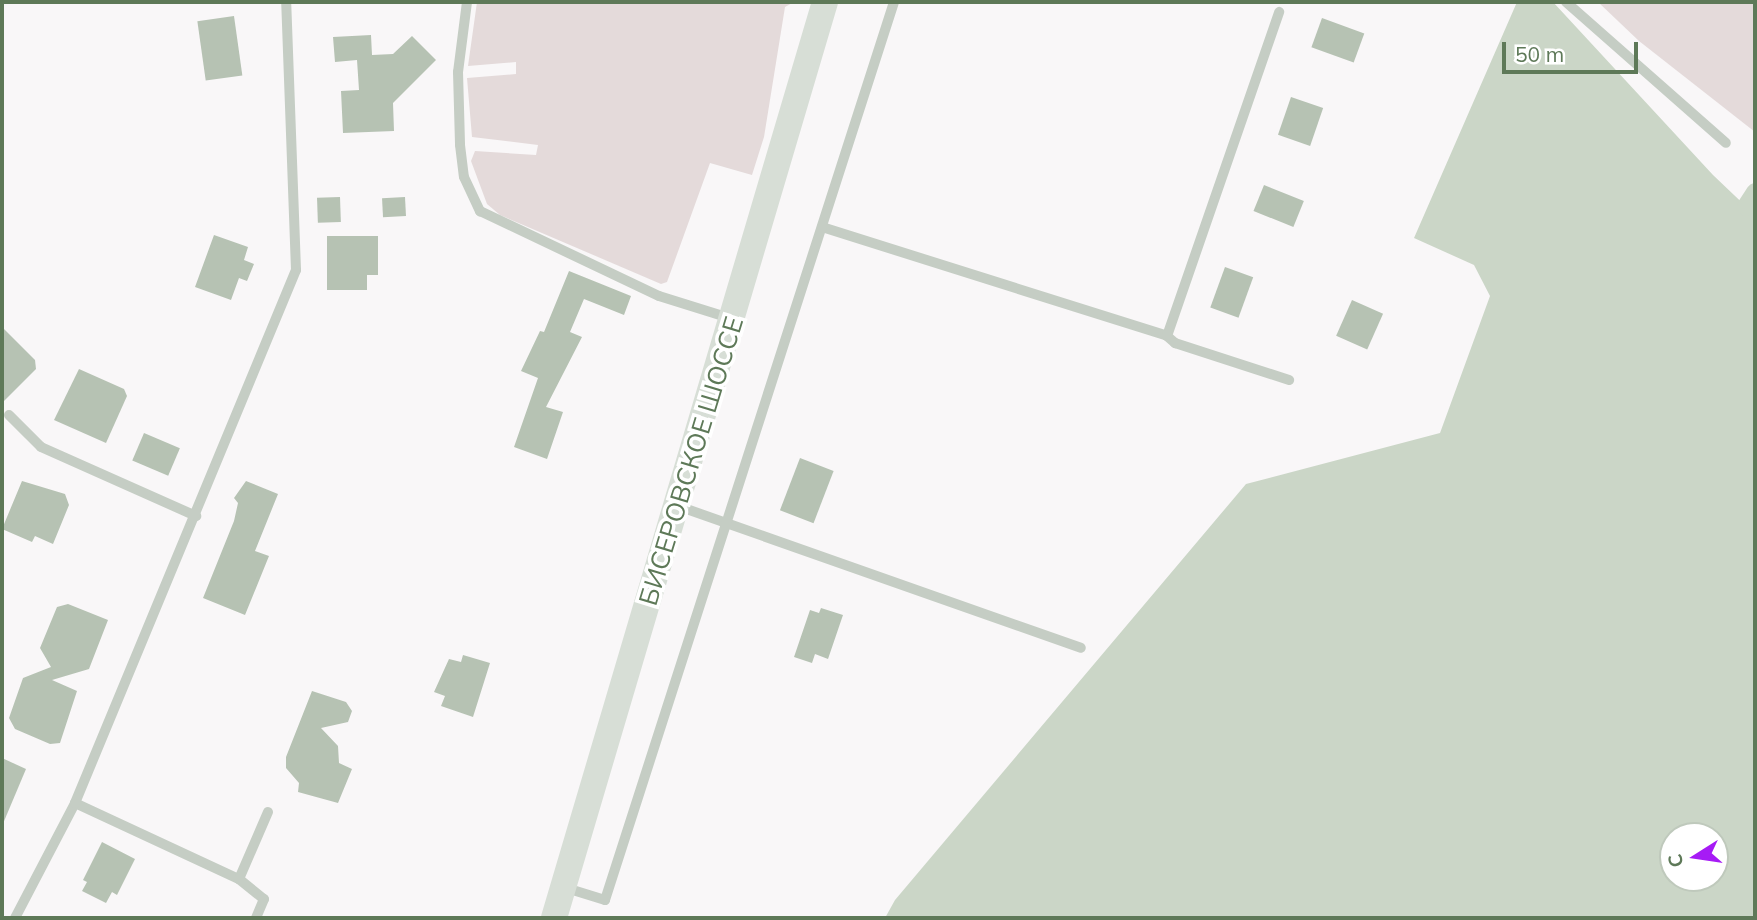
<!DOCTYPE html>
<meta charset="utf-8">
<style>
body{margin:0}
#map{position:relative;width:1757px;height:920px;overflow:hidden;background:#f9f7f8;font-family:Mulish,sans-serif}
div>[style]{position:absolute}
.green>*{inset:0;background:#e4dada}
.water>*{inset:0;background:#cbd6c7}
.canal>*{height:19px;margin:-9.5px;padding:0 9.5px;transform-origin:9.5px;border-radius:9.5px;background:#cbd6c7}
.building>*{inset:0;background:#b6c2b3;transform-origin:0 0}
.lane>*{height:10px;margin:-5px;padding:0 5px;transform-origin:5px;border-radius:5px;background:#c5cdc4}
.secondary>*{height:26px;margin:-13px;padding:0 13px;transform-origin:13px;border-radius:13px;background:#d7ded6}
span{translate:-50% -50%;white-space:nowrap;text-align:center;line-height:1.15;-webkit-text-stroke:7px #fff;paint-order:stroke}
.street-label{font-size:26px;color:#5e7958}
.frame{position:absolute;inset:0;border:4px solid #5e7958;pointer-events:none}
.north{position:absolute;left:1659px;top:822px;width:70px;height:70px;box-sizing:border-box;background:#fff;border:2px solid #bfc9bc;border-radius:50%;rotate:258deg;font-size:19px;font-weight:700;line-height:28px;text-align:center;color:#5e7958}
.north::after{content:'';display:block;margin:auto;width:24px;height:32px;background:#a61bf5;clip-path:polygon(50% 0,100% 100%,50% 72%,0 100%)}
.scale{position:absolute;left:1502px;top:42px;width:136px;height:32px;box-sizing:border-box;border:4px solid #5e7958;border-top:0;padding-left:9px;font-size:21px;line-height:24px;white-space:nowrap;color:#5e7958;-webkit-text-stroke:5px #fff;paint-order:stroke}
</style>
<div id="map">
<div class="green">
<i style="clip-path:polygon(477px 2px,794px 2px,785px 7px,764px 137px,752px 175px,710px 163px,667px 282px,661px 284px,500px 215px,487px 204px,471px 161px,475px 151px,536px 155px,538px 145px,472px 137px,467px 78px,516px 74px,516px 62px,468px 66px)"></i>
<i style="clip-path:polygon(1598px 2px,1755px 2px,1755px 132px,1639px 41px)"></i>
</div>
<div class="water">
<i style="clip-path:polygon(evenodd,1517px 2px,1553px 2px,1713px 175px,1755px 215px,1755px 918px,885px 918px,895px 900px,1246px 484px,1440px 433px,1490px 296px,1474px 265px,1414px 238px,1517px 2px,1673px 836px,1715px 836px,1715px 878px,1673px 878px,1673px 836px)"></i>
</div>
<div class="canal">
<i style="left:1746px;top:206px;width:17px;rotate:-57deg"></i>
</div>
<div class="building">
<i style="left:234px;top:16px;width:60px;height:37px;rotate:82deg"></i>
<i style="left:1322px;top:18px;width:45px;height:31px;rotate:20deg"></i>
<i style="clip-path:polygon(371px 35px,372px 55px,393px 54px,412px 36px,436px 60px,393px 103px,394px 131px,343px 133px,341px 91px,359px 90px,357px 60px,335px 62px,333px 37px)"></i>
<i style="left:1291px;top:97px;width:34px;height:40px;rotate:19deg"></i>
<i style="left:1264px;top:185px;width:43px;height:28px;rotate:22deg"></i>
<i style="left:340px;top:197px;width:25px;height:23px;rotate:88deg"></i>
<i style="left:405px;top:197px;width:19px;height:23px;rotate:87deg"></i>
<i style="clip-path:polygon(214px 235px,248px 247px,244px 260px,254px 264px,247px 281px,239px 278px,231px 300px,195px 287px)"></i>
<i style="clip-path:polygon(327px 236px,378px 236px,378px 275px,367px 275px,367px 290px,327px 290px)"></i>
<i style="left:1225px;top:267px;width:30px;height:43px;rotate:20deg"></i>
<i style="clip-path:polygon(569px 271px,631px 296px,624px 315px,584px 299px,570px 332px,582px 337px,546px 407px,563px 412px,547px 459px,514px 447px,538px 378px,521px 371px,540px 331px,544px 332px)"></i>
<i style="left:1352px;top:300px;width:34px;height:39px;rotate:24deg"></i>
<i style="clip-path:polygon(2px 327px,35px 360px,36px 369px,2px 403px)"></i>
<i style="clip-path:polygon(79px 369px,124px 389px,127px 396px,106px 443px,54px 420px)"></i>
<i style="left:144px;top:433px;width:39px;height:30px;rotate:23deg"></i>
<i style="left:800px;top:458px;width:36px;height:56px;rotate:21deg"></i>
<i style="clip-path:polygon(22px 481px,65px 494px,69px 505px,53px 544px,35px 536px,32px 542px,2px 529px)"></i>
<i style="clip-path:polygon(246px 481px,278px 494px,255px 551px,269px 556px,245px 615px,203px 598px,234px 521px,238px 503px,234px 498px)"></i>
<i style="clip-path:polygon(68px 604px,108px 620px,89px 669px,52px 680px,77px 691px,60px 743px,50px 744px,15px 729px,9px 718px,23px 678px,51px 667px,40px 648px,57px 607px)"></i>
<i style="clip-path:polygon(821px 608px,843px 615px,828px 659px,815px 654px,812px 663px,794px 657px,810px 610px,819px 613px)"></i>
<i style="clip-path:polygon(463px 655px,490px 663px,473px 717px,441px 706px,445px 696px,434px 692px,449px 659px,461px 662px)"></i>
<i style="clip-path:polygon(312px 691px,346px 702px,352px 711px,348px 722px,321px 728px,338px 746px,339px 763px,352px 769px,338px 803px,298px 792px,299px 783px,286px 768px,286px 757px)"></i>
<i style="clip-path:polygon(2px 758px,26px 769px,2px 826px)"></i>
<i style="clip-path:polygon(102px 842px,135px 859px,117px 895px,112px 892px,106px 903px,82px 891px,87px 882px,83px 880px)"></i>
</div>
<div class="lane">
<i style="left:467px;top:2px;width:71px;rotate:97.3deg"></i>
<i style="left:458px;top:72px;width:73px;rotate:88.4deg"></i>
<i style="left:460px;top:145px;width:32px;rotate:83deg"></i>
<i style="left:464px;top:177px;width:38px;rotate:65deg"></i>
<i style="left:480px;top:211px;width:198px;rotate:25.4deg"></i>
<i style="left:659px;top:296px;width:73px;rotate:17.4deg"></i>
<i style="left:1566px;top:2px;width:213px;rotate:41.4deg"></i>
<i style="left:822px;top:227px;width:362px;rotate:17.5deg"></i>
<i style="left:1167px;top:336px;width:11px;rotate:41deg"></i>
<i style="left:1175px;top:343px;width:120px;rotate:18deg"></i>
<i style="left:1167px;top:336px;width:343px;rotate:-70.9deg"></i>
<i style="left:9px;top:415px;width:45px;rotate:45deg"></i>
<i style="left:41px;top:447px;width:170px;rotate:24deg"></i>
<i style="left:678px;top:506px;width:427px;rotate:19.4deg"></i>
<i style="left:75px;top:803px;width:181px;rotate:24.9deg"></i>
<i style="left:239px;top:879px;width:73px;rotate:-66.6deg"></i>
<i style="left:239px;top:879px;width:32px;rotate:39deg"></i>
<i style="left:264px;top:899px;width:21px;rotate:113deg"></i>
<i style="left:563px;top:887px;width:44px;rotate:17.2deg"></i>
<i style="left:605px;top:900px;width:943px;rotate:-72.16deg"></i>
<i style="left:15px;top:918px;width:130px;rotate:-62.4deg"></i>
<i style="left:75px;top:803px;width:577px;rotate:-67.48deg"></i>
<i style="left:296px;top:270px;width:268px;rotate:-92.1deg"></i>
</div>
<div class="secondary">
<i style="left:554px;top:918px;width:955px;rotate:-73.52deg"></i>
</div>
<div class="street-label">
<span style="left:691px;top:461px;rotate:-73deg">БИСЕРОВСКОЕ ШОССЕ</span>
</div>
<div class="frame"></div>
<div class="north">С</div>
<div class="scale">50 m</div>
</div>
